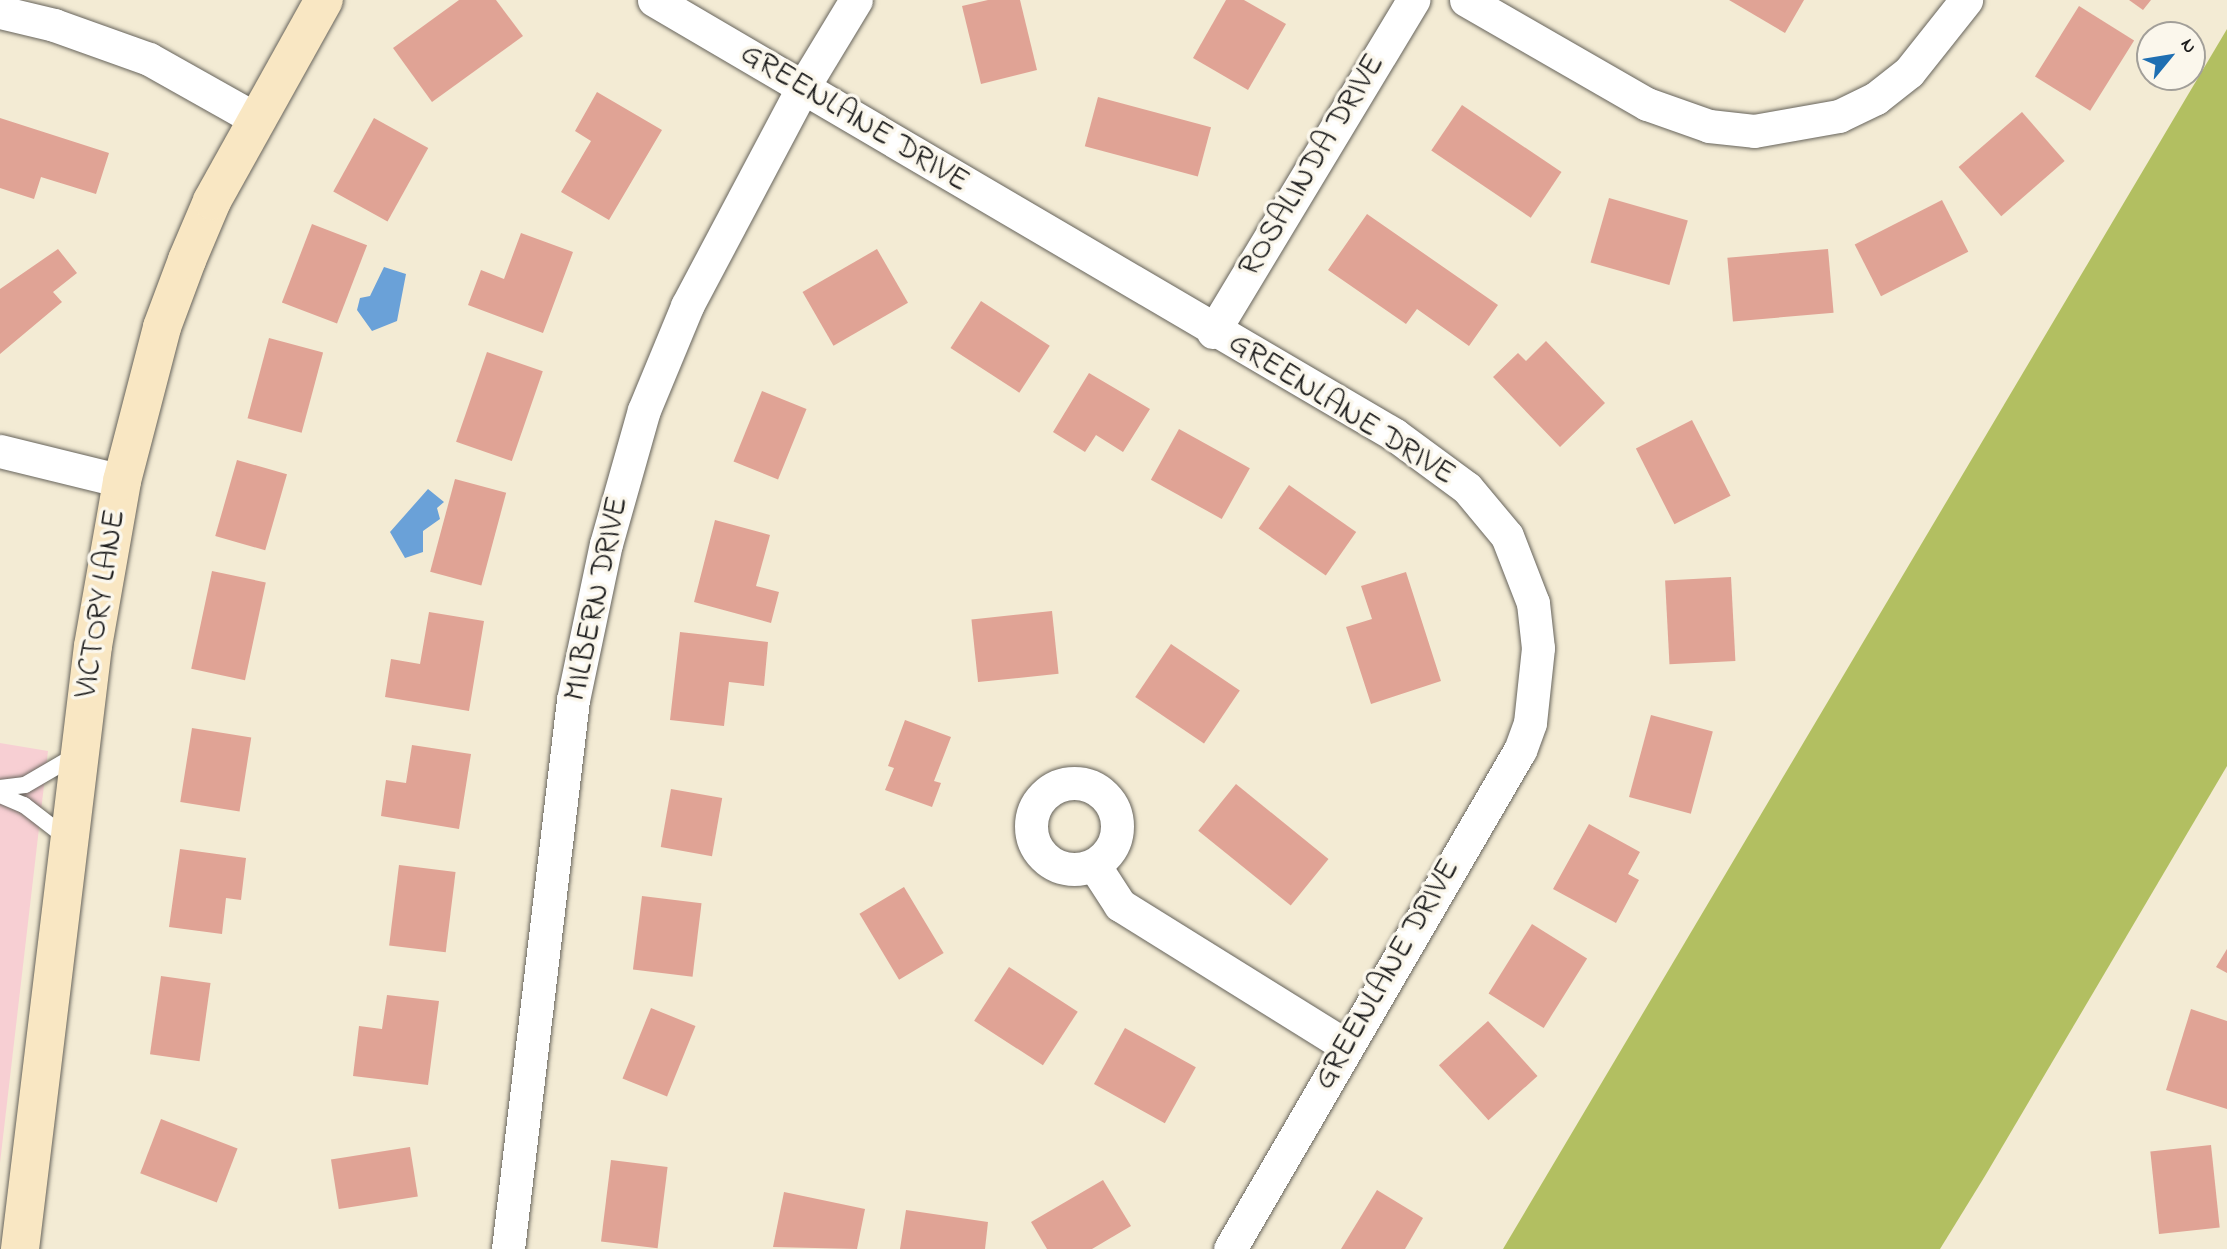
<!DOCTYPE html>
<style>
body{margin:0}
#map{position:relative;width:2227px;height:1249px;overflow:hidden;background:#f3ebd4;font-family:"Indie Flower",sans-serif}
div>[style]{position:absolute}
.built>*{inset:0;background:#f7cfd3}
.green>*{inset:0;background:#b2bf61}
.water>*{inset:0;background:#6aa1d8}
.building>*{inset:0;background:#e0a395;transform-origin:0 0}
.roads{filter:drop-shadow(0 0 2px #67645c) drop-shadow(0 0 2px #67645c)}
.lane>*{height:16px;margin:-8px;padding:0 8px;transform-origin:8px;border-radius:8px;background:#fff}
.street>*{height:33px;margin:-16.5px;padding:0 16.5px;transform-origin:16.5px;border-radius:16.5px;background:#fff}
.street>.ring{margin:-16.5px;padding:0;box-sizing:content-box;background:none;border:33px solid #fff;border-radius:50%}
.secondary>*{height:38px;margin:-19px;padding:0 19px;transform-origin:19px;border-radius:19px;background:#f9e7c3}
span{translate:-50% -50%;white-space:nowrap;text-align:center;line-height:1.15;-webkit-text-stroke:7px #fbf7ec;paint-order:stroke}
.street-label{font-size:32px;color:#1c1c1c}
.north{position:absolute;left:2136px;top:21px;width:70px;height:70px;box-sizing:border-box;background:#fbf7ec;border:2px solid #a29f99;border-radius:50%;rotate:60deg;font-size:19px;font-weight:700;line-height:28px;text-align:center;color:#1c1c1c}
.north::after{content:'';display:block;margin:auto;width:24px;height:32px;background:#1f6fb2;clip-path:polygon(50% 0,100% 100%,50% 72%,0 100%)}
</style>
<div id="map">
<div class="built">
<i style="clip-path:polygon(0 743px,48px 751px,0 1163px)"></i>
</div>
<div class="green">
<i style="clip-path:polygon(2227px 29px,2227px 766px,1985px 1176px,1940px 1249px,1503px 1249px)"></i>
</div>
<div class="water">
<i style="clip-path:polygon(384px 267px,406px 274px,397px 321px,372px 331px,357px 310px,360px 298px,370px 296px)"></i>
<i style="clip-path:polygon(428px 489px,444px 502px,437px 508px,440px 519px,423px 531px,423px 552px,405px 558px,390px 532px)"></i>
</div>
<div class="building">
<i style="clip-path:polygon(459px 0,496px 0,523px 36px,432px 102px,393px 48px)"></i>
<i style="clip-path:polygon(988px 0,1020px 0,1037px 70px,981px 84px,962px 6px)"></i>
<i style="clip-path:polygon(1226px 0,1244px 0,1286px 24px,1248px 90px,1193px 58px)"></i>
<i style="clip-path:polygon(1729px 0,1804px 0,1785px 33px)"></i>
<i style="clip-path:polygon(2129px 0,2151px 0,2143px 10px)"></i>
<i style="left:2079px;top:6px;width:65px;height:83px;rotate:32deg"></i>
<i style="clip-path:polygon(597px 92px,662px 130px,609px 220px,561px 192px,591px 141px,575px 131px)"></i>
<i style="left:1098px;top:97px;width:117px;height:51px;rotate:15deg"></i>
<i style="left:1462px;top:105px;width:120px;height:55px;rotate:34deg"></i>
<i style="left:2022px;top:112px;width:65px;height:84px;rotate:49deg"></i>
<i style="clip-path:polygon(0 118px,109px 153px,96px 194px,41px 177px,34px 199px,0 188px)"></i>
<i style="left:374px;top:118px;width:62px;height:84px;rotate:29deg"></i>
<i style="left:1609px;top:198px;width:82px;height:67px;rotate:16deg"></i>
<i style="left:1942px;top:200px;width:58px;height:98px;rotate:63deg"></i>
<i style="clip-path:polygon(1367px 214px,1498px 305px,1469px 346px,1417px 309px,1406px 324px,1328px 270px)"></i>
<i style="left:312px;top:224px;width:59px;height:84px;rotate:21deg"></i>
<i style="clip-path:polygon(521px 233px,573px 252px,543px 333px,468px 305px,481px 270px,504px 279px)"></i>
<i style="clip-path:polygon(58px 249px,77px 273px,53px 292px,62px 302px,0 354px,0 289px)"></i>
<i style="left:877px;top:249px;width:62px;height:86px;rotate:60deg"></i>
<i style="left:1828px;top:249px;width:64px;height:101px;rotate:85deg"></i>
<i style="left:981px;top:301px;width:82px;height:56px;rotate:33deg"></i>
<i style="left:269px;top:338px;width:56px;height:83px;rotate:15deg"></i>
<i style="clip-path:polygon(1546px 341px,1605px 403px,1560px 447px,1493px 377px,1518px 353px,1526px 361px)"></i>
<i style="left:487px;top:352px;width:59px;height:95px;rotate:19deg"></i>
<i style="clip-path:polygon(1089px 373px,1150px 409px,1123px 452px,1096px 435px,1085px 452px,1053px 432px)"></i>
<i style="left:762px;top:391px;width:48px;height:76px;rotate:22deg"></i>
<i style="left:1692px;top:420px;width:85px;height:63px;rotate:63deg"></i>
<i style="left:1179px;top:429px;width:81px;height:58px;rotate:29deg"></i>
<i style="left:237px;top:460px;width:52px;height:79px;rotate:16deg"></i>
<i style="left:455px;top:479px;width:53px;height:96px;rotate:15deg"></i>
<i style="left:1289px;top:485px;width:82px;height:53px;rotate:35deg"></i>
<i style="clip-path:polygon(715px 520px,770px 535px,756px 586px,779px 592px,771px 623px,694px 602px)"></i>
<i style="left:212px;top:571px;width:55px;height:100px;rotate:12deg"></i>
<i style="clip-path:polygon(1406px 572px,1441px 681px,1371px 704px,1346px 627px,1372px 619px,1361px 586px)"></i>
<i style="left:1731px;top:577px;width:84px;height:66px;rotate:87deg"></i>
<i style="left:1052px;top:611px;width:63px;height:81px;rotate:84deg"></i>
<i style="clip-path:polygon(429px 612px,484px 621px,469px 711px,385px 697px,391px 659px,420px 664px)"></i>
<i style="clip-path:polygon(680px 632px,768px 642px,764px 686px,729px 682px,724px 726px,670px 720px)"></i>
<i style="left:1171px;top:644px;width:83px;height:64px;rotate:34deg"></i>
<i style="left:1651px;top:715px;width:64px;height:85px;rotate:15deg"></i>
<i style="clip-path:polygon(905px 720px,951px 737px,934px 781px,941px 783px,932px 807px,885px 790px,894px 768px,888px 766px)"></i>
<i style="left:192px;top:728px;width:60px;height:75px;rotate:9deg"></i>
<i style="clip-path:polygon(412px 745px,471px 754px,459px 829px,381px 816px,386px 780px,406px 783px)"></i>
<i style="left:1236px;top:784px;width:119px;height:60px;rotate:39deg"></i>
<i style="left:671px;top:789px;width:52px;height:59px;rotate:10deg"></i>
<i style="clip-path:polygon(1589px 824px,1640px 852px,1628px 874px,1639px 880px,1616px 923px,1553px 889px)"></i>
<i style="clip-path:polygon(180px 849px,246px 858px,241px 900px,226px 898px,222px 934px,169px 927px)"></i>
<i style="left:399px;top:865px;width:57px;height:81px;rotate:7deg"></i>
<i style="left:904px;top:887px;width:77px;height:52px;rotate:59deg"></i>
<i style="left:642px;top:896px;width:60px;height:74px;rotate:7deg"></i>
<i style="left:1532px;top:924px;width:65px;height:82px;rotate:32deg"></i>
<i style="clip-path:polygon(2227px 949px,2227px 973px,2216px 967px)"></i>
<i style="left:1009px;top:967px;width:82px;height:64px;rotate:33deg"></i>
<i style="left:161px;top:976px;width:50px;height:79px;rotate:8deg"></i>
<i style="clip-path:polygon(387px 995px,439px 1001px,428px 1085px,353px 1076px,359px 1026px,382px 1029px)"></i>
<i style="left:651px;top:1008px;width:48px;height:76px;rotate:22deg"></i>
<i style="clip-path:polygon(2191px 1009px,2227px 1021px,2227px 1109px,2166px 1090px)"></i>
<i style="left:1488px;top:1021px;width:74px;height:66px;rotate:48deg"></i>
<i style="left:1125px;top:1028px;width:81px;height:64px;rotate:29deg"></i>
<i style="left:161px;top:1119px;width:82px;height:58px;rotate:21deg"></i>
<i style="left:2211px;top:1145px;width:83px;height:61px;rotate:84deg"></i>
<i style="left:410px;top:1147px;width:50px;height:80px;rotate:81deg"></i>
<i style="left:611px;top:1160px;width:57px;height:82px;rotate:7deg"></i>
<i style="clip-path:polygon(1103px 1180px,1131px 1226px,1092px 1249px,1047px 1249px,1031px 1222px)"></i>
<i style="clip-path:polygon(1377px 1190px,1423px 1218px,1405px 1249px,1341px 1249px)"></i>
<i style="clip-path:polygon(784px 1192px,865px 1209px,857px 1249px,773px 1247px)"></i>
<i style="clip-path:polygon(906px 1210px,988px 1222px,985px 1249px,900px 1249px)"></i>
</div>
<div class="roads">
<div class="lane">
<i style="left:0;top:788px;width:25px;rotate:-7deg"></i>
<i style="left:25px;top:785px;width:61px;rotate:-30.3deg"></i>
<i style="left:0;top:795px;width:26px;rotate:23deg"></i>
<i style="left:24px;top:805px;width:56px;rotate:37.7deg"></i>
</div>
<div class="street">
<i style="left:654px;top:0;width:859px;rotate:30.41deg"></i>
<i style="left:1395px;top:435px;width:89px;rotate:36.4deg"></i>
<i style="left:1467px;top:488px;width:62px;rotate:50.2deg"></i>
<i style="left:1507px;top:536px;width:72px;rotate:68.8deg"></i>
<i style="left:1533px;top:603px;width:45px;rotate:83.7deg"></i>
<i style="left:1538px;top:648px;width:75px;rotate:96.1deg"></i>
<i style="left:1530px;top:723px;width:29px;rotate:110deg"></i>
<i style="left:1520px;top:750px;width:577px;rotate:120.16deg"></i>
<i style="left:1466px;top:0;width:209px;rotate:29.9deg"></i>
<i style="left:1647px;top:104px;width:66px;rotate:19.5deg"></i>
<i style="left:1709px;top:126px;width:45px;rotate:6.3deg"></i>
<i style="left:1754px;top:131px;width:86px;rotate:-10deg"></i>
<i style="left:1839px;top:116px;width:41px;rotate:-25.9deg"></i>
<i style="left:1876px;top:98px;width:42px;rotate:-38.2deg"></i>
<i style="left:1909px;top:72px;width:92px;rotate:-51.6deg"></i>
<i style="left:0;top:12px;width:56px;rotate:13.5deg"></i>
<i style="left:54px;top:25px;width:101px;rotate:19.7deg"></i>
<i style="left:149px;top:59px;width:123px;rotate:29.3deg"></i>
<i style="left:1213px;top:332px;width:388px;rotate:-58.9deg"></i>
<i style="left:0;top:451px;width:126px;rotate:13.8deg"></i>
<i class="ring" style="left:1031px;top:783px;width:53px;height:53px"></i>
<i style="left:1094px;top:865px;width:48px;rotate:57deg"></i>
<i style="left:1120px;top:905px;width:265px;rotate:31.9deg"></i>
<i style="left:508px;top:1249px;width:553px;rotate:-83.25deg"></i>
<i style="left:573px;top:700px;width:159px;rotate:-78.1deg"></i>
<i style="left:606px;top:544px;width:139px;rotate:-74.2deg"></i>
<i style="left:644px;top:410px;width:113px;rotate:-67.5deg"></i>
<i style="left:687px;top:306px;width:246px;rotate:-62.1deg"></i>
<i style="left:802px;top:89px;width:104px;rotate:-58.8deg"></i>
</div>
<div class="secondary">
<i style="left:20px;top:1249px;width:607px;rotate:-83.1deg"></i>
<i style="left:93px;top:646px;width:168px;rotate:-80deg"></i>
<i style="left:122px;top:481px;width:159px;rotate:-75.4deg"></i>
<i style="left:162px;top:327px;width:72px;rotate:-69.5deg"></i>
<i style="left:187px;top:260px;width:64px;rotate:-67deg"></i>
<i style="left:212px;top:201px;width:230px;rotate:-60.9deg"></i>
</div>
</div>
<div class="street-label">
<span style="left:854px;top:119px;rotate:31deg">GREENLANE DRIVE</span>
<span style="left:1313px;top:166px;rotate:-59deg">ROSALINDA DRIVE</span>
<span style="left:1341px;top:410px;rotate:32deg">GREENLANE DRIVE</span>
<span style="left:598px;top:599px;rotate:-78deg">MILBERN DRIVE</span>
<span style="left:102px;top:604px;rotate:-81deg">VICTORY LANE</span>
<span style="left:1388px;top:975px;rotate:-60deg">GREENLANE DRIVE</span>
</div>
<div class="north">N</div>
</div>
